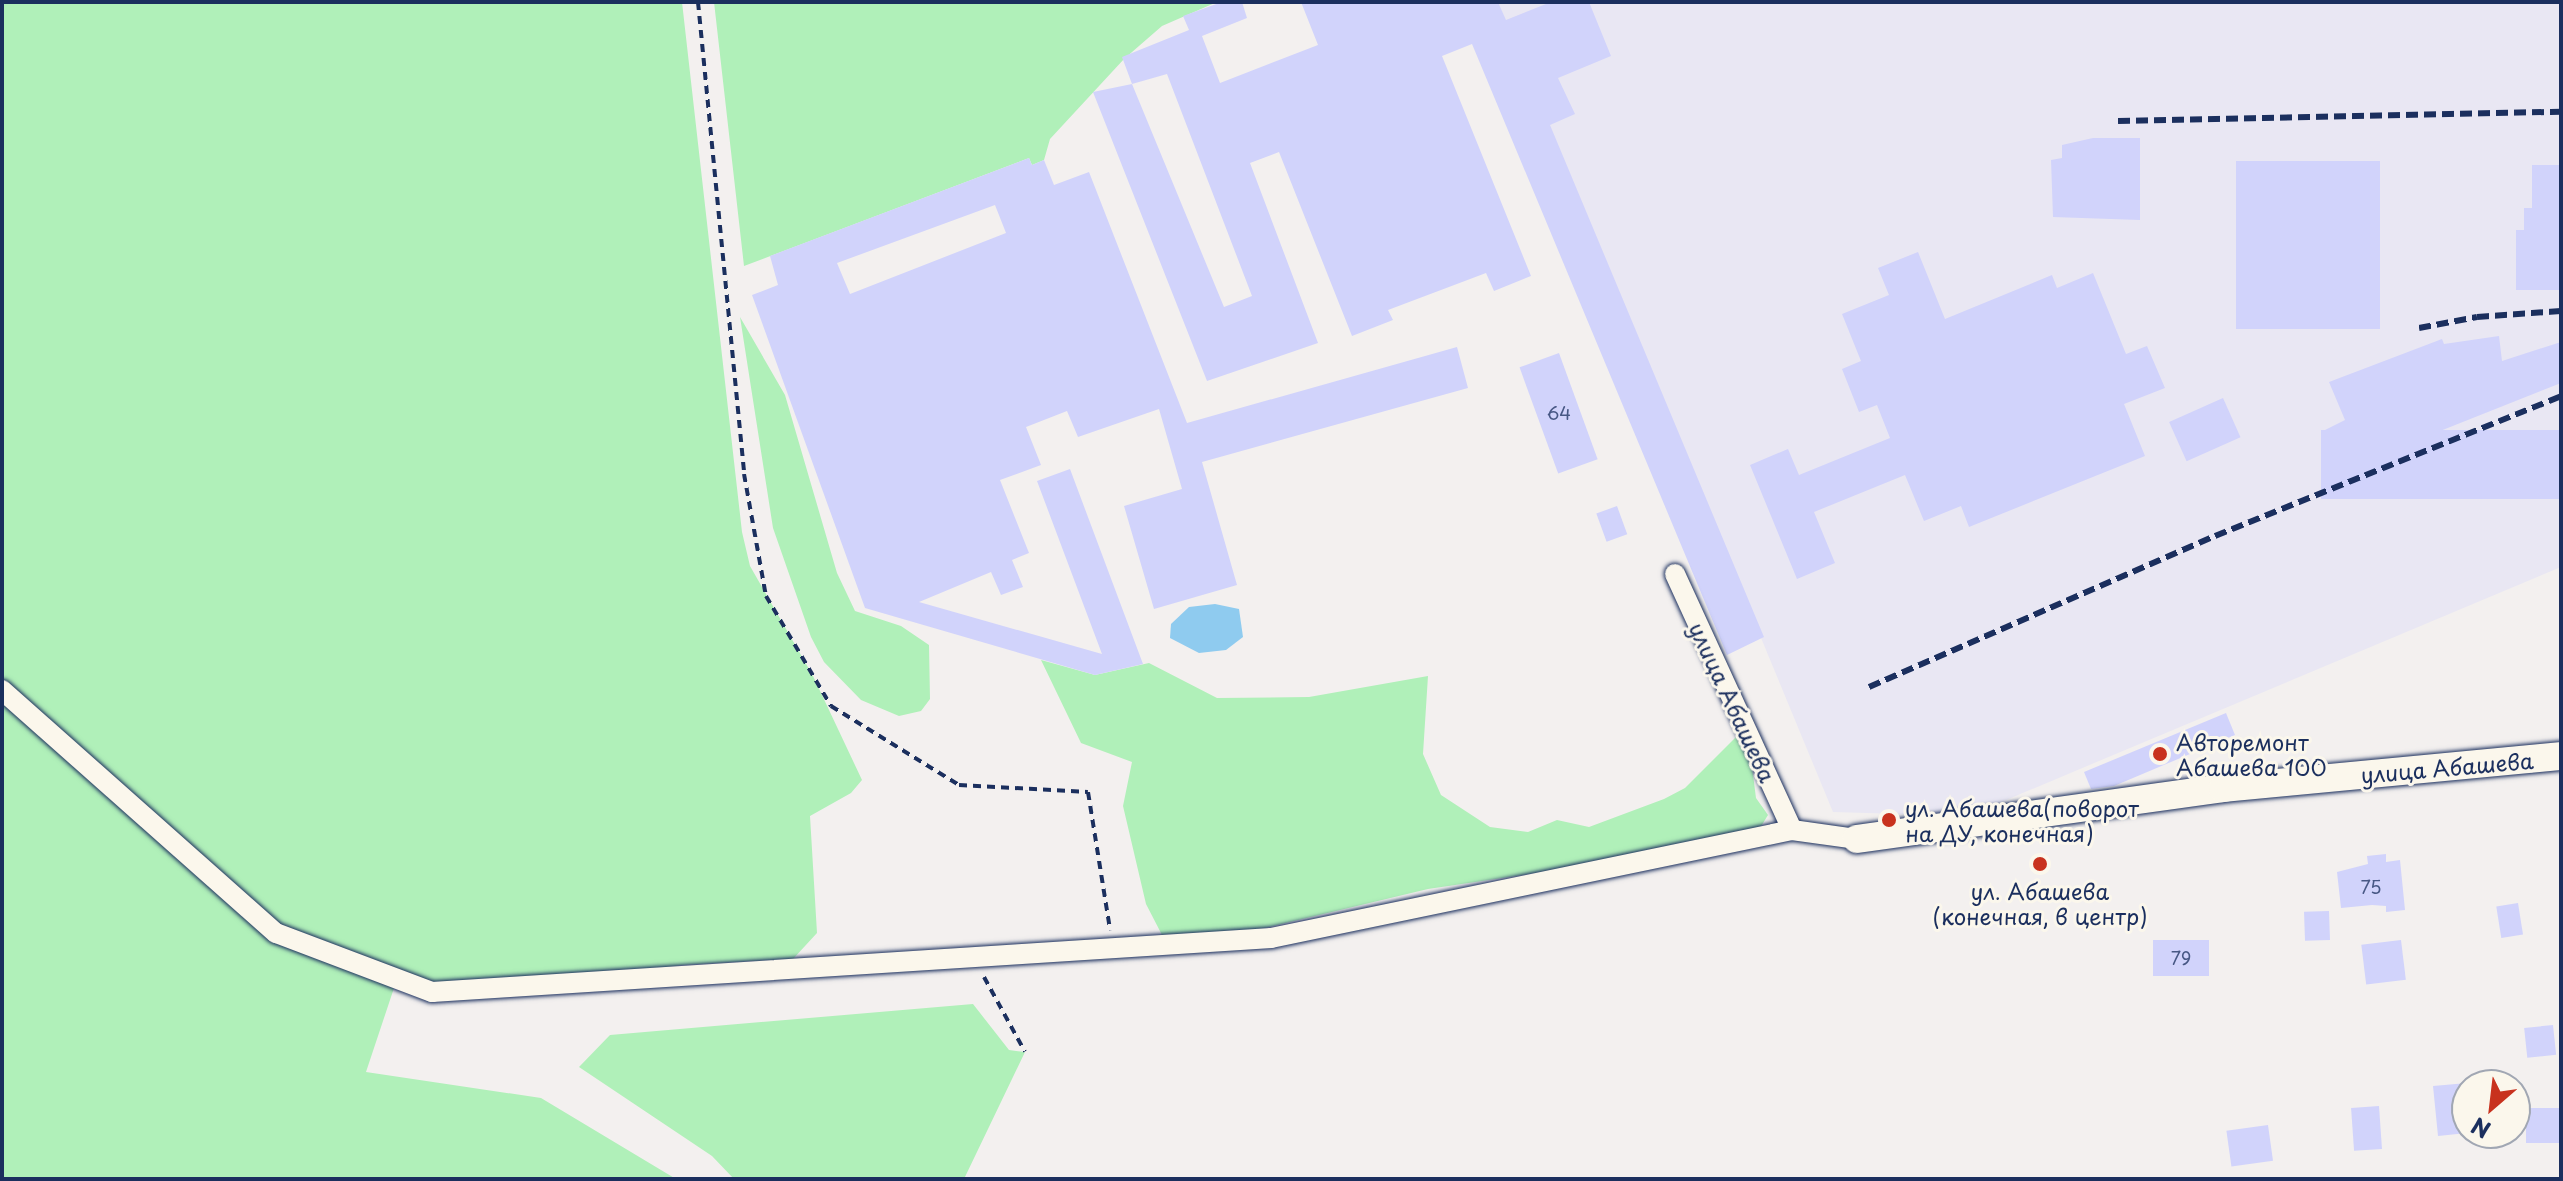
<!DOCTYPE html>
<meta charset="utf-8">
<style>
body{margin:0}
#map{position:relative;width:2563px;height:1181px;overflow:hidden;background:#f3f0ef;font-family:"Playpen Sans",sans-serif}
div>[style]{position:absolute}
.built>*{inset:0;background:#e9e7f3}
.green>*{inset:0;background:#b0f0b9}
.water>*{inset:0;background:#8fcbef}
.building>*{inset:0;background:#d1d3fb;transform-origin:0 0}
.path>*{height:4px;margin-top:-2px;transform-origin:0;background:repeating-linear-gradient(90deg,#1b2f5e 0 8px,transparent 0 14px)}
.roads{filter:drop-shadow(0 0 2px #1b2f5e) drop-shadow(0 0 2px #1b2f5e)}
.street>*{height:20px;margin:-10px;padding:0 10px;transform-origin:10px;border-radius:10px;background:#fbf7ec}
.secondary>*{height:28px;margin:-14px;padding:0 14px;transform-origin:14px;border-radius:14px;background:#fbf7ec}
.rail>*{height:6px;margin-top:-3px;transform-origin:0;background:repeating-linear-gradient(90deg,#1b2f5e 0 12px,transparent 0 18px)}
.dots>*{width:22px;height:22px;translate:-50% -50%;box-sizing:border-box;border:4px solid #fbf7ec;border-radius:50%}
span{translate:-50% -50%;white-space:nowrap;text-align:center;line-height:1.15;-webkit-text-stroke:6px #fbf7ec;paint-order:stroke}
.number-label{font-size:18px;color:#485885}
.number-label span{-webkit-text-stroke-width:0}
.street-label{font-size:22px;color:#1b2f5e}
.poi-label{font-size:22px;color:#1b2f5e}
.left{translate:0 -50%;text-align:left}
.frame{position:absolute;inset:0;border:4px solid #1b2f5e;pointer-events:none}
.north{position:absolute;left:2451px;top:1069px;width:80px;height:80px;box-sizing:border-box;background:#fbf7ec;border:2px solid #a1a7b3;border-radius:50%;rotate:208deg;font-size:22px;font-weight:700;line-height:32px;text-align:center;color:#1b2f5e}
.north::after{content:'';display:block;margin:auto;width:28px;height:36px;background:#c8321e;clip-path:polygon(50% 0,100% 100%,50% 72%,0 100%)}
</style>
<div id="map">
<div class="built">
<i style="clip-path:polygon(1498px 2px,2561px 2px,2561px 567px,1968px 816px,1833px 812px)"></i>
</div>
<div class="green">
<i style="clip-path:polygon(2px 2px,682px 2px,742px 532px,750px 566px,813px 676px,862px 780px,851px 793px,810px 816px,817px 933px,793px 959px,681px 965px,584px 983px,432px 992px,397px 979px,366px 1072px,541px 1098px,676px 1179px,2px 1179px)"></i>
<i style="clip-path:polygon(714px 2px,1217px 2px,1162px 26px,1124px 59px,1050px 139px,1044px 160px,1032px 165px,1029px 158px,744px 266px)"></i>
<i style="clip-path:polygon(740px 317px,785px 395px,837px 573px,855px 611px,901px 626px,929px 645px,930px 699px,921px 711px,899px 716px,861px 700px,824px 662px,811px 637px,773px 528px)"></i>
<i style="clip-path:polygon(1041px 660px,1095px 675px,1149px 663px,1217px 698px,1309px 697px,1428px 676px,1423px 754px,1441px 795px,1490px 827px,1528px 832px,1557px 820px,1589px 827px,1664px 799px,1685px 788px,1740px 733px,1750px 751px,1756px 798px,1768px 815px,1760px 828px,1603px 863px,1428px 889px,1256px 930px,1162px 935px,1146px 904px,1123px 806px,1132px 762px,1081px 743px)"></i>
<i style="clip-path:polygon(973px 1004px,1009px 1050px,1025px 1052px,964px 1179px,734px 1179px,712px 1156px,579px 1067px,610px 1035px)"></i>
</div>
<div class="water">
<i style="clip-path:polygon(1215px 604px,1239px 609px,1243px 637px,1226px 650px,1199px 653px,1170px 638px,1171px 624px,1189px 607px)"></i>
</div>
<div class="building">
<i style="clip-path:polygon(evenodd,1222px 2px,1242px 2px,1247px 18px,1202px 36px,1220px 83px,1318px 45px,1301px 2px,1498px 2px,1506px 20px,1551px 2px,1589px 2px,1611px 56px,1558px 78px,1575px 114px,1550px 125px,1764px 637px,1727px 655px,1472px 44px,1442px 56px,1531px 276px,1494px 291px,1486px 273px,1388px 310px,1393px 320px,1352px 336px,1279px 152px,1250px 163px,1318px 343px,1207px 381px,1093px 92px,1132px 84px,1122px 57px,1189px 30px,1183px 16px,1222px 2px,1167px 74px,1252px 296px,1224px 307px,1132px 84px,1167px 74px)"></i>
<i style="clip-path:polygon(2093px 138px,2140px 138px,2140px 220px,2053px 217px,2051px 160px,2062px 158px,2062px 145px)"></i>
<i style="clip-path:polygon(evenodd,1029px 158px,1032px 165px,1044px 160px,1054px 185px,1089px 172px,1187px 423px,1457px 347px,1468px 388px,1202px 462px,1237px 585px,1154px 609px,1124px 506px,1182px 489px,1159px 409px,1078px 437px,1067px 411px,1026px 427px,1041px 465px,1000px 480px,1029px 553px,1012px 560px,1023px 587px,1001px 595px,991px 572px,919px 602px,1102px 654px,1037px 481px,1070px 469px,1143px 664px,1095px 675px,865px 608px,752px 295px,778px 285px,770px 256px,1029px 158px,995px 205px,1006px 233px,850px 294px,837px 263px,995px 205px)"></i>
<i style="left:2236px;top:161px;width:144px;height:168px"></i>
<i style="clip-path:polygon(2532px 165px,2561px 165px,2561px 290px,2516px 290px,2516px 230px,2524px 230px,2524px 208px,2532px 208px)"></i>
<i style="clip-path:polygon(1918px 252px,1945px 319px,2052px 275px,2057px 288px,2093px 273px,2126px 354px,2147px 346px,2165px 388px,2124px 404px,2145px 456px,1969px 527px,1961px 506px,1924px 521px,1905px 475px,1814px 512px,1835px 563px,1797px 579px,1750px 465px,1788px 449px,1799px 475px,1890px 438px,1877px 405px,1859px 412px,1842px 369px,1861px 361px,1842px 314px,1889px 295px,1878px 268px)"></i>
<i style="clip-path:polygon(2499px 336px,2502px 361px,2561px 342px,2561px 383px,2342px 470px,2325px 430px,2345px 420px,2329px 382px,2442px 339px,2444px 344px)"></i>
<i style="left:1559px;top:353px;width:113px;height:42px;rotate:70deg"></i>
<i style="left:2223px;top:398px;width:43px;height:59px;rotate:66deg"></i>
<i style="left:2561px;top:430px;width:69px;height:240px;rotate:90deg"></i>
<i style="left:1617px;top:506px;width:30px;height:22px;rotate:70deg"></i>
<i style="clip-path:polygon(2226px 713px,2235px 735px,2114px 786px,2091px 789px,2084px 772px)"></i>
<i style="clip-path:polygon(2386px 854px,2386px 862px,2400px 860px,2405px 910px,2386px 912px,2386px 906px,2372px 905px,2341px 908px,2337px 872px,2368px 864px,2367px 856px)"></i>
<i style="left:2518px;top:903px;width:32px;height:22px;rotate:81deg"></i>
<i style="left:2329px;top:911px;width:29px;height:25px;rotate:88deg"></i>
<i style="left:2153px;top:940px;width:56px;height:36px"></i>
<i style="left:2401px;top:940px;width:40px;height:40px;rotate:83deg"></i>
<i style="left:2553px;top:1025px;width:30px;height:29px;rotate:84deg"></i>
<i style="clip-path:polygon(2467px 1083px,2467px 1133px,2438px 1136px,2433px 1086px)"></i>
<i style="left:2379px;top:1106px;width:43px;height:28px;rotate:86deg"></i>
<i style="left:2561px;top:1108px;width:35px;height:35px;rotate:90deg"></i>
<i style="left:2268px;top:1125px;width:36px;height:42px;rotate:82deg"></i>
</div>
<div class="path">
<i style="left:698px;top:2px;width:474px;rotate:84.4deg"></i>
<i style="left:744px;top:474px;width:124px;rotate:79.8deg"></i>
<i style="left:766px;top:596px;width:128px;rotate:59.4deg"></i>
<i style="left:831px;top:706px;width:150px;rotate:31.7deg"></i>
<i style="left:959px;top:785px;width:129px;rotate:3.1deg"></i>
<i style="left:1088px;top:792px;width:140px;rotate:80.9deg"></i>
<i style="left:984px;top:977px;width:85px;rotate:61.3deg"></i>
</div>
<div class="roads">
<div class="street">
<i style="left:1675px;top:574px;width:281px;rotate:65.4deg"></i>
<i style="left:2px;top:690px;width:366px;rotate:41.6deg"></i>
<i style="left:276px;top:933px;width:167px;rotate:20.7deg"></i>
<i style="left:432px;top:992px;width:841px;rotate:-3.68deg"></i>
<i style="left:1271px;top:938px;width:532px;rotate:-11.71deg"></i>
<i style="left:1792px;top:830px;width:66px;rotate:7.9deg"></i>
</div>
<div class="secondary">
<i style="left:1857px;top:839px;width:370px;rotate:-7.9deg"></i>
<i style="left:2223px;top:788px;width:340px;rotate:-5.4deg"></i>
</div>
</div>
<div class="rail">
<i style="left:2118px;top:121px;width:443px;rotate:-1.2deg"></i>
<i style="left:2419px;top:328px;width:59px;rotate:-10.7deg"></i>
<i style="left:2477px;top:317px;width:84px;rotate:-4.1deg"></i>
<i style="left:1869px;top:687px;width:378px;rotate:-23.6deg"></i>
<i style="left:2215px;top:536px;width:373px;rotate:-22deg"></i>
</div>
<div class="dots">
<i style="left:2160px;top:754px;background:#c8321e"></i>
<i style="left:1889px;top:820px;background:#c8321e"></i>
<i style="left:2040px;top:864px;background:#c8321e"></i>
</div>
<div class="number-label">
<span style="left:1559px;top:413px">64</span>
<span style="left:2371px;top:887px">75</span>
<span style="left:2181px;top:958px">79</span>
</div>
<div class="street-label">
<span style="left:1733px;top:702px;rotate:65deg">улица Абашева</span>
<span style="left:2447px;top:767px;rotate:-5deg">улица Абашева</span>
</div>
<div class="poi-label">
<span class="left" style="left:2176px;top:754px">Авторемонт<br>Абашева 100</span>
<span class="left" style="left:1905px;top:820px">ул. Абашева(поворот<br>на ДУ, конечная)</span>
<span style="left:2040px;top:903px">ул. Абашева<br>(конечная, в центр)</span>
</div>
<div class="frame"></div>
<div class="north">N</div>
</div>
